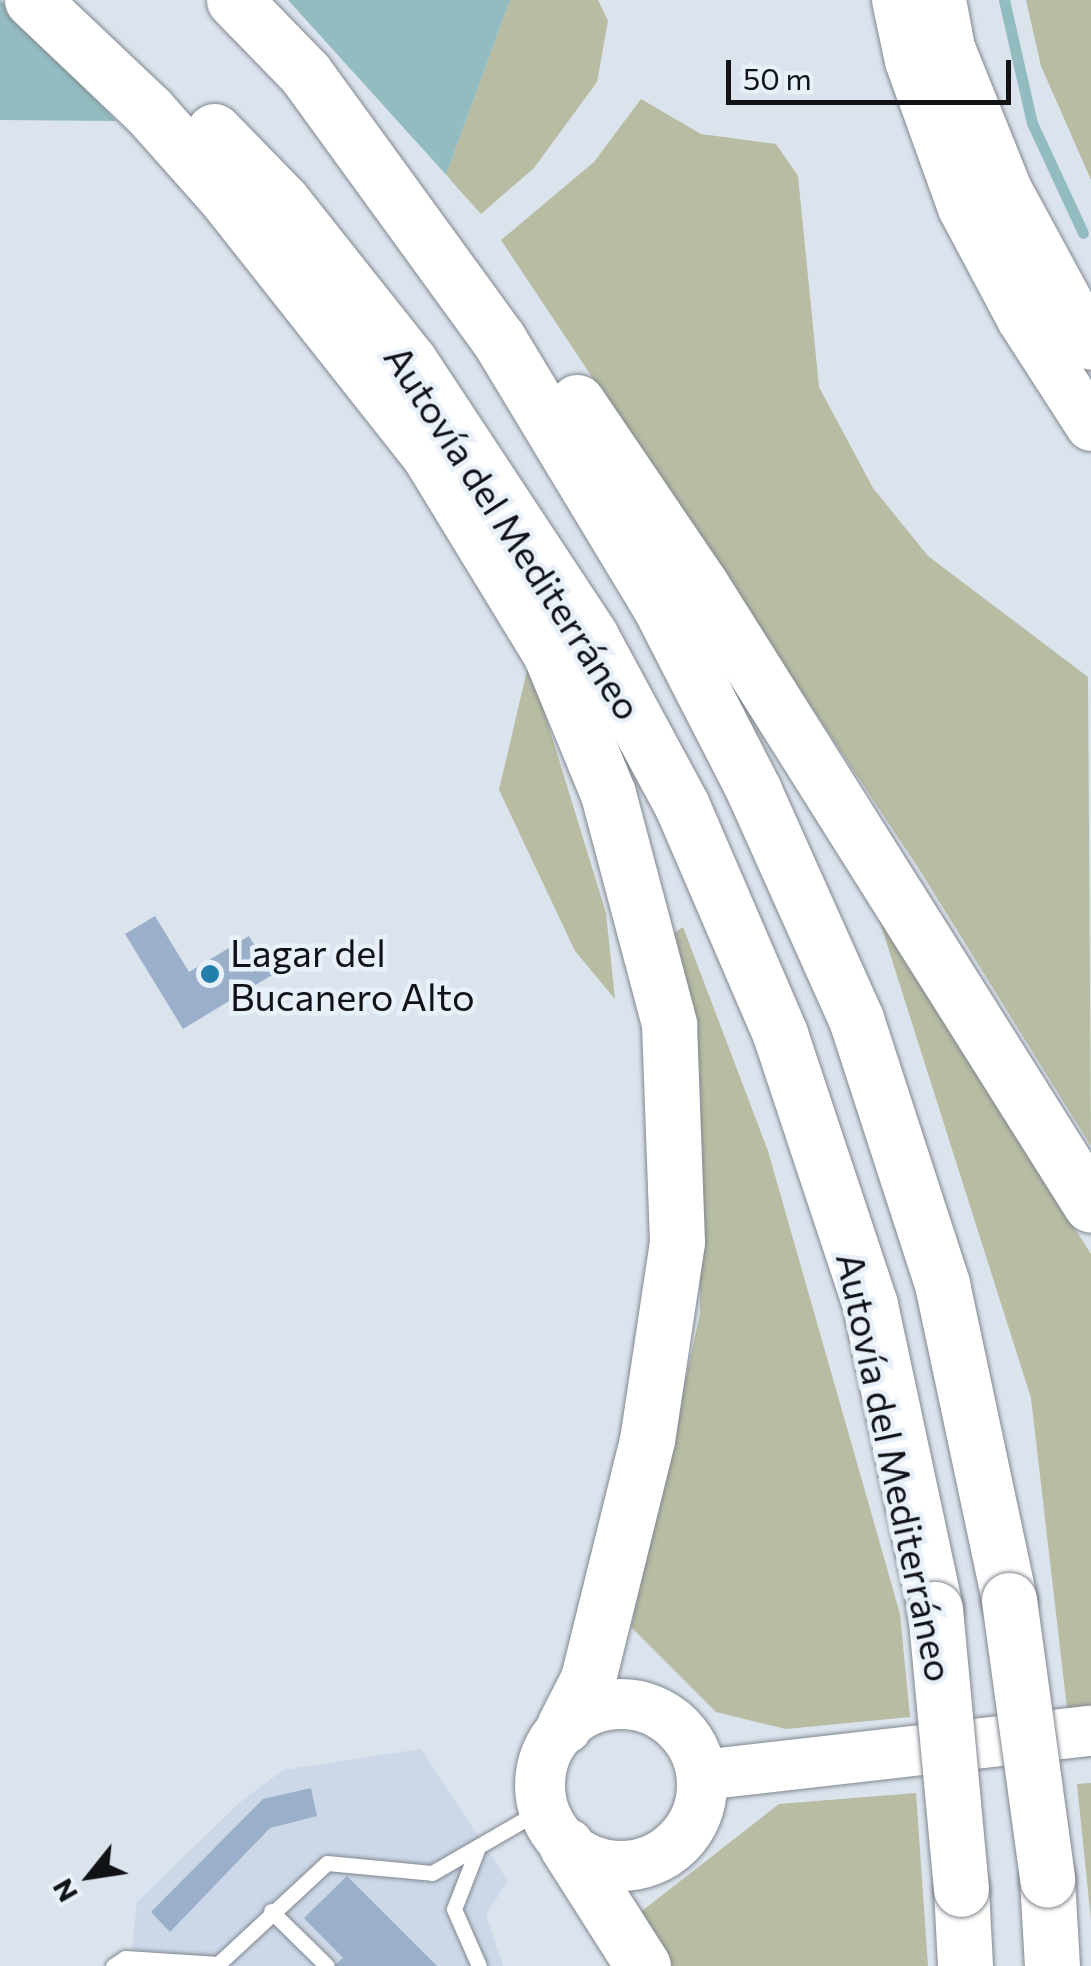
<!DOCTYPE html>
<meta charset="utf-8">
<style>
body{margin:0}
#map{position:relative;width:1091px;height:1966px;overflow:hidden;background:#dbe3ed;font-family:Commissioner,sans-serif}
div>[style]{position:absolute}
.built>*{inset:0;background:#ccd8e8}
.green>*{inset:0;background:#b7bca3}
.water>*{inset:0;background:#93bcc0}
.pier>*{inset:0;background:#dbe3ed}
.stream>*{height:11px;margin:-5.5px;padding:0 5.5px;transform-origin:5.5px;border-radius:5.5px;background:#93bcc0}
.building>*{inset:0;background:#9aafc9}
.roads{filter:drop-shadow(0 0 2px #80878f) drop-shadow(0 0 2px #80878f)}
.lane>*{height:15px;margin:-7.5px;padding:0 7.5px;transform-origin:7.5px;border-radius:7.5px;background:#fff}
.primary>*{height:50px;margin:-25px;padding:0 25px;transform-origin:25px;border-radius:25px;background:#fff}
.primary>.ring{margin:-25px;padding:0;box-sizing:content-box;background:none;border:50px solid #fff;border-radius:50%}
.highway>*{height:55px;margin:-27.5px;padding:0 27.5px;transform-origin:27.5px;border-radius:27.5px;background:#fff}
.bridges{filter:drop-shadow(0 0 2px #80878f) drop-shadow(0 0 2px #80878f)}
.highway-bridge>*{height:55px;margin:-27.5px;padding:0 27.5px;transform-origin:27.5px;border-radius:27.5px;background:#fff}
.dots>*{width:28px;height:28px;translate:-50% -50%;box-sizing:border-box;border:5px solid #e8f0fa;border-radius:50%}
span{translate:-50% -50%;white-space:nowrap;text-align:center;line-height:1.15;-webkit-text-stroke:9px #e8f0fa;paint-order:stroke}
.street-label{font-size:38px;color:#101216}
.poi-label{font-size:38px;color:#101216}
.left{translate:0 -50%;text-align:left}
.north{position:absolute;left:40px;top:1826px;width:100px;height:100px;-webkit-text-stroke:8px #e8f0fa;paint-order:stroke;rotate:240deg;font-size:28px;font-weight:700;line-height:40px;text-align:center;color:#101216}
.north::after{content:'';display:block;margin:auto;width:35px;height:45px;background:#101216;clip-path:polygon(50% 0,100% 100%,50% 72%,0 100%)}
.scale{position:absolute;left:726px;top:60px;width:285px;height:45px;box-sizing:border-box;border:5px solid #101216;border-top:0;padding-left:12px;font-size:30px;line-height:35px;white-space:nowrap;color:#101216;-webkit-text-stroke:8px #e8f0fa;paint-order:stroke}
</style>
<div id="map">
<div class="built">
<i style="clip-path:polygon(421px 1749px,508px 1881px,486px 1914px,503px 1966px,130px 1966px,137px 1902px,239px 1803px,283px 1770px)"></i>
</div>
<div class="green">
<i style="clip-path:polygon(510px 0,598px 0,608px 21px,597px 82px,534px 168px,481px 214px,446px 175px)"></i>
<i style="clip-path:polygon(1026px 0,1091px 0,1091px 180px,1041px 66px)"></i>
<i style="clip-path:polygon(641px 99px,701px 134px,776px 144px,798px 176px,819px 387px,873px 488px,928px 556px,1088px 677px,1091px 1146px,919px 869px,501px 240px,594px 162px)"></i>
<i style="clip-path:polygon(529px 662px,606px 913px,615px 999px,575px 951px,499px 790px)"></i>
<i style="clip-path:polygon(878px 916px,1091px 1254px,1091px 1706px,1067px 1708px,1031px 1398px)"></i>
<i style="clip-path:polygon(683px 927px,768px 1151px,900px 1614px,910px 1717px,786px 1729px,716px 1712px,631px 1627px,700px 1314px,698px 1100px,670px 936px)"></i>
<i style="clip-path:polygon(1091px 1783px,1091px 1920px,1077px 1784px)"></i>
<i style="clip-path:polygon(916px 1793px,928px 1966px,670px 1966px,638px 1914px,779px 1804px)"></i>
</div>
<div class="water">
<i style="clip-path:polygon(0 0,510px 0,446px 175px,293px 177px,117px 121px,0 120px)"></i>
</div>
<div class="pier">
<i style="clip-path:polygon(0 0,288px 0,450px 179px,292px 182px,123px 128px)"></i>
</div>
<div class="stream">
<i style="left:1004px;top:0;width:126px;rotate:77.2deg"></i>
<i style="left:1032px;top:123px;width:121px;rotate:65.1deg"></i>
</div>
<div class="building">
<i style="clip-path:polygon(155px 916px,189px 972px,249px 936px,272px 975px,183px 1029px,125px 934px)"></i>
<i style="clip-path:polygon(311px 1788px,317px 1816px,270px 1828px,170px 1932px,151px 1912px,263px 1799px)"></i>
<i style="clip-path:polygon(347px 1876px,437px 1966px,334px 1966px,343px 1958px,304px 1918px)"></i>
</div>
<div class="roads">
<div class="lane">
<i style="left:477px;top:1850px;width:63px;rotate:111.3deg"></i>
<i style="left:454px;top:1909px;width:62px;rotate:66.3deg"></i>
<i style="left:271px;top:1911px;width:78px;rotate:44.5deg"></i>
<i style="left:113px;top:1966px;width:14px;rotate:-34deg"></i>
<i style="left:125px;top:1958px;width:93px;rotate:3.7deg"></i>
<i style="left:216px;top:1966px;width:151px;rotate:-42.9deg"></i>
<i style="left:327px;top:1863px;width:105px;rotate:5.4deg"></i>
<i style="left:432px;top:1873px;width:128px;rotate:-30deg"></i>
</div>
<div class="primary">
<i style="left:897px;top:0;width:62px;rotate:78deg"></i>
<i style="left:910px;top:61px;width:156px;rotate:70.2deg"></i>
<i style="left:963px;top:208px;width:126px;rotate:62deg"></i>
<i style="left:1022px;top:319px;width:127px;rotate:57.2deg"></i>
<i style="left:941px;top:0;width:49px;rotate:79.4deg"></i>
<i style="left:950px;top:48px;width:153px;rotate:68.1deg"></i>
<i style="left:1007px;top:190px;width:176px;rotate:61.5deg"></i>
<i class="ring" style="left:540px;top:1704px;width:112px;height:112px"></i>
<i style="left:702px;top:1775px;width:391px;rotate:-6.5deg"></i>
</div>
<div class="highway">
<i style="left:32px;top:0;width:161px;rotate:43.5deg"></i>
<i style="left:149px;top:111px;width:118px;rotate:48.4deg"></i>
<i style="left:227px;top:199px;width:326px;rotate:51.7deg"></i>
<i style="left:429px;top:455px;width:232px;rotate:58.6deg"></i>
<i style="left:550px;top:653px;width:152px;rotate:67.6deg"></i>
<i style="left:608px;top:794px;width:238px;rotate:75.1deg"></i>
<i style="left:669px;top:1024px;width:218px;rotate:87.9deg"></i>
<i style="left:677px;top:1242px;width:200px;rotate:98.6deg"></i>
<i style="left:647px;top:1440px;width:246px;rotate:103.9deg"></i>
<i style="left:588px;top:1679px;width:53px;rotate:117.1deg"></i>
<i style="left:234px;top:0;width:102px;rotate:45.8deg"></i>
<i style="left:305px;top:73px;width:330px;rotate:54deg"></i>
<i style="left:499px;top:340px;width:310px;rotate:58.9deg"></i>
<i style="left:659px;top:605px;width:209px;rotate:62.9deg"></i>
<i style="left:754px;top:791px;width:250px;rotate:65.9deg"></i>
<i style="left:856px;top:1019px;width:279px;rotate:72deg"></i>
<i style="left:942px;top:1284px;width:323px;rotate:78deg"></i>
<i style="left:214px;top:131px;width:99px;rotate:45.8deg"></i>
<i style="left:283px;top:202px;width:204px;rotate:51.6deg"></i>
<i style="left:410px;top:362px;width:327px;rotate:56.6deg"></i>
<i style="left:590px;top:635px;width:194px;rotate:61.7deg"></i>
<i style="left:682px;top:806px;width:248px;rotate:66.7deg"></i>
<i style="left:780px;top:1034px;width:286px;rotate:71.6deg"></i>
<i style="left:870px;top:1305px;width:311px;rotate:77.9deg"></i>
<i style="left:577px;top:402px;width:221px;rotate:55.9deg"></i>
<i style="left:701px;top:585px;width:732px;rotate:57.83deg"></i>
<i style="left:566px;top:1845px;width:143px;rotate:57.5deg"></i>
<i style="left:1047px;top:1879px;width:87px;rotate:86.7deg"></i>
<i style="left:961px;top:1889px;width:77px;rotate:87deg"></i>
</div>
</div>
<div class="bridges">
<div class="highway-bridge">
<i style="left:1009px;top:1600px;width:282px;rotate:82.2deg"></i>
<i style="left:935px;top:1609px;width:281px;rotate:84.7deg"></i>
</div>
</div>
<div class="dots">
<i style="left:210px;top:974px;background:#227fac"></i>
</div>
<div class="street-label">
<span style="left:514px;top:532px;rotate:57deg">Autovía del Mediterráneo</span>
<span style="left:896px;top:1467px;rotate:78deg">Autovía del Mediterráneo</span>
</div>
<div class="poi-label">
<span class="left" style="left:230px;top:974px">Lagar del<br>Bucanero Alto</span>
</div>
<div class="north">N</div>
<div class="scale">50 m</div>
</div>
